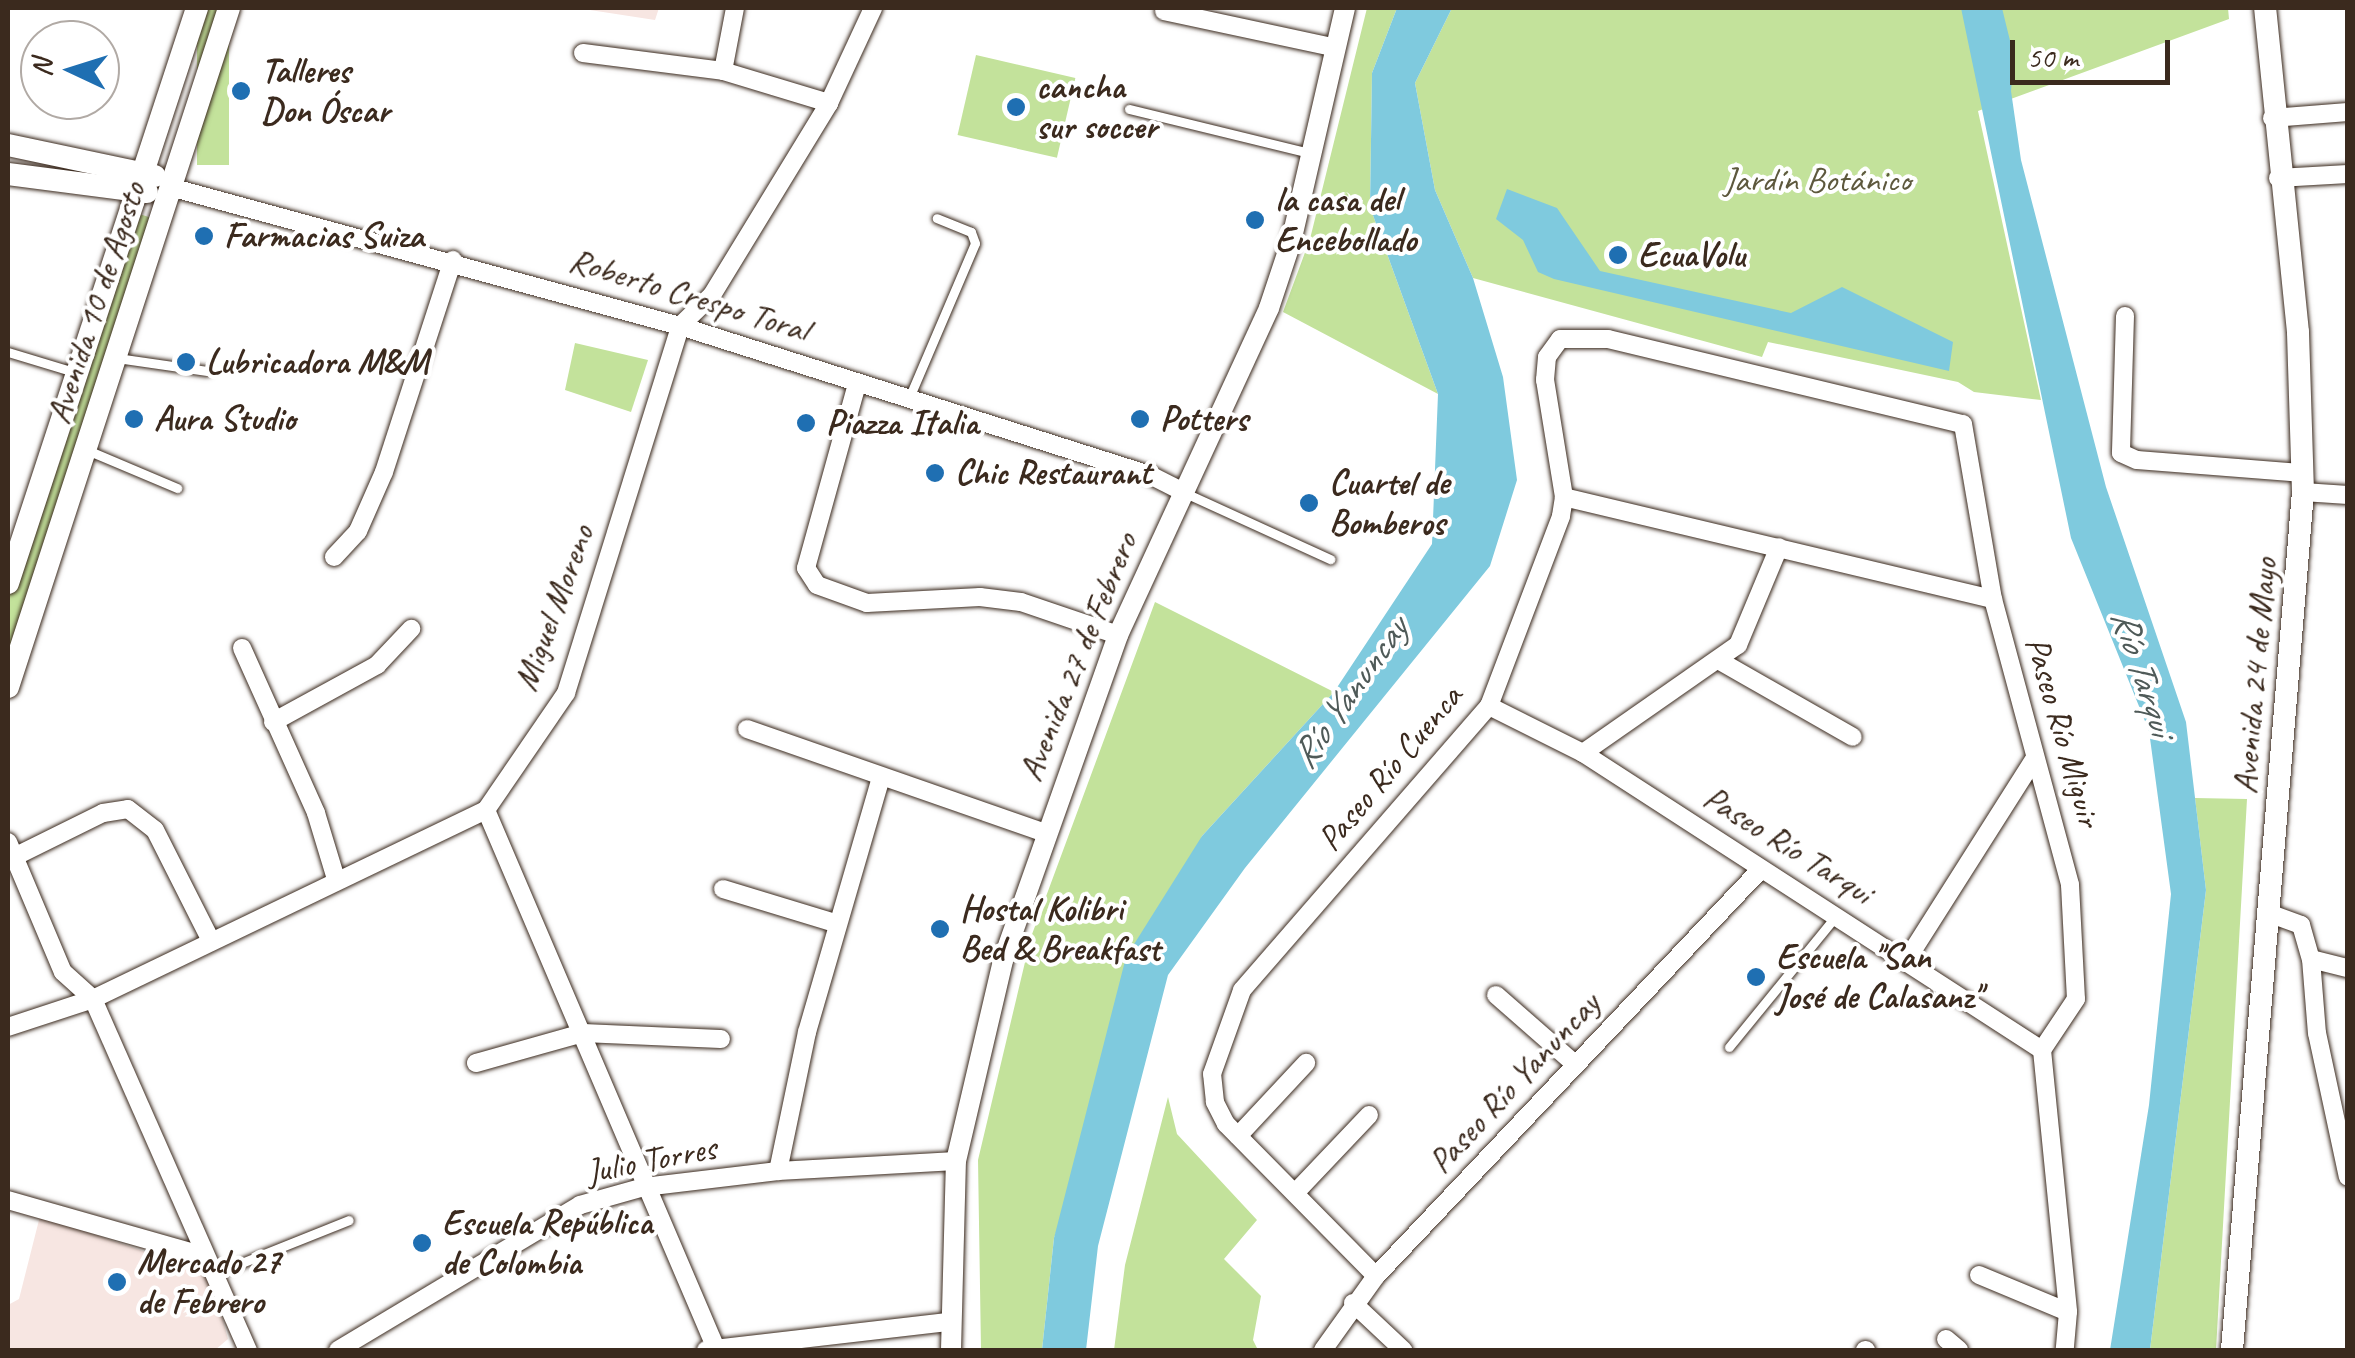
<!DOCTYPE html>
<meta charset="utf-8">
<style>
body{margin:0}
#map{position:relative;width:2355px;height:1358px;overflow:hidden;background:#fff;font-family:Caveat,sans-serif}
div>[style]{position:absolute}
.built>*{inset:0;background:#f7e6e2}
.green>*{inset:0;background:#c3e29b;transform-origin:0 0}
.water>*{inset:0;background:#7fcade}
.roads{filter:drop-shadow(0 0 2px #3b2a1e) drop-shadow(0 0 2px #3b2a1e)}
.service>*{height:9px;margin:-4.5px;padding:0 4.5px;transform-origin:4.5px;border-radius:4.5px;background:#fff}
.minor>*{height:18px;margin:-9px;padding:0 9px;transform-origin:9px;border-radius:9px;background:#fff}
.tertiary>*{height:20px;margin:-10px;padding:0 10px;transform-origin:10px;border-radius:10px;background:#fff}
.secondary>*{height:22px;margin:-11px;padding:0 11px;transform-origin:11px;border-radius:11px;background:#fff}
.dots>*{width:28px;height:28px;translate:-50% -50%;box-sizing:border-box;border:5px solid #fff;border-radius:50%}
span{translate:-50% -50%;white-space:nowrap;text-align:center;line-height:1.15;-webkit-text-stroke:8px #fff;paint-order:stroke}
.poi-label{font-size:35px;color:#3b2a1e;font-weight:700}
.left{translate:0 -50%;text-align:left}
.park-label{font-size:35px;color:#5d583d}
.street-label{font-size:35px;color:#3b2a1e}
.water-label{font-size:38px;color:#4f5a58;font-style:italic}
.frame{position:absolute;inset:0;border:10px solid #3b2a1e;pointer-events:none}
.north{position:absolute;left:20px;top:20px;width:100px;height:100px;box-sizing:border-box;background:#fff;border:2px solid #b1aaa5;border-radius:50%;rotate:274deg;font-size:28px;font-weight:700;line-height:40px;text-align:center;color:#3b2a1e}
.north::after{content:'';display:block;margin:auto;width:35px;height:45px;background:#1f6fb2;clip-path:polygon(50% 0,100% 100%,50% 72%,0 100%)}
.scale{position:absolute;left:2010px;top:40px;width:160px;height:45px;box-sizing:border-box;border:5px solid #3b2a1e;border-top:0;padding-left:12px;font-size:30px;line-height:35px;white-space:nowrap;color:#3b2a1e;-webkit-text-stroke:8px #fff;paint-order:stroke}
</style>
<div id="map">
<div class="built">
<i style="clip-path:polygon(577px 8px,659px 8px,655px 20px)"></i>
<i style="clip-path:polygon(40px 1216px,199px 1270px,214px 1287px,228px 1339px,215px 1350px,8px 1350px,8px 1305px,19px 1299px)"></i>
</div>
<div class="green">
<i style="left:197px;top:8px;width:32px;height:157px"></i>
<i style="clip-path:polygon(1367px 8px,1397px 8px,1372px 73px,1370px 207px,1438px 394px,1283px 312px,1310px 239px)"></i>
<i style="clip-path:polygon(1452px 8px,2228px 8px,2229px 19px,1978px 111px,2041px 400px,1974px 392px,1958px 382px,1768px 342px,1762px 357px,1473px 278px,1435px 190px,1415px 83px)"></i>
<i style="left:976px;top:55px;width:102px;height:82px;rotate:13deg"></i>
<i style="clip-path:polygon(130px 211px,158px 220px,8px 687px,8px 583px)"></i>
<i style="clip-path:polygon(575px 343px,648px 360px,631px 412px,565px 390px)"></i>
<i style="clip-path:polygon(1155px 602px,1334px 692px,1202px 836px,1054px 1238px,1042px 1350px,981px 1350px,978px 1160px,1031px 937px)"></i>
<i style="clip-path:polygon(2195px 798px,2247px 799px,2216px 1350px,2150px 1350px,2206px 890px)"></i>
<i style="clip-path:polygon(1168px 1097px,1177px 1134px,1257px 1220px,1224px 1259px,1261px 1296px,1253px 1340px,1258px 1350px,1114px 1350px,1125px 1265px)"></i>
</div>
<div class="water">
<i style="clip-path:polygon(1397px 8px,1452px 8px,1415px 83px,1435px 190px,1473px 278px,1503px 377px,1517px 480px,1490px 566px,1245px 868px,1168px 975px,1098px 1246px,1086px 1350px,1042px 1350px,1054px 1238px,1126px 957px,1202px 836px,1334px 692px,1432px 544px,1438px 394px,1370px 207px,1372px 73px)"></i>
<i style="clip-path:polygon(1961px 8px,2002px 8px,2014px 57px,2011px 91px,2021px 160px,2106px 487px,2186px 722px,2206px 890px,2150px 1350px,2110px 1350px,2149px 1105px,2171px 894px,2149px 731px,2071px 538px)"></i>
<i style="clip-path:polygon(1507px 189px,1557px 208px,1600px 271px,1791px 313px,1842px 287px,1953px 342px,1949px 371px,1554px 279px,1538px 272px,1523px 240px,1496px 219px)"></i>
</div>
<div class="roads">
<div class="service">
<i style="left:1129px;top:109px;width:186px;rotate:13.7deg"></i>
<i style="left:8px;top:352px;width:69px;rotate:16.9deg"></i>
<i style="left:117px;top:358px;width:91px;rotate:8.2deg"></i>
<i style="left:909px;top:398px;width:168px;rotate:-66.9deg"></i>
<i style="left:975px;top:243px;width:12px;rotate:-110deg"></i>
<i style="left:971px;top:232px;width:37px;rotate:-158deg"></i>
<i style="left:87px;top:450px;width:98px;rotate:22.9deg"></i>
<i style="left:1183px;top:492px;width:162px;rotate:24.5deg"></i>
<i style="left:1729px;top:1047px;width:168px;rotate:-50.8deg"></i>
<i style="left:214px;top:1274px;width:145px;rotate:-21.8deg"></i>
</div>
<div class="minor">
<i style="left:1164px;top:11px;width:176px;rotate:12.1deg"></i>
<i style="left:583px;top:53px;width:141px;rotate:7.3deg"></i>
<i style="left:723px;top:71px;width:111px;rotate:16.8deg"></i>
<i style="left:723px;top:71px;width:64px;rotate:-79.2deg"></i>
<i style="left:2272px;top:118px;width:76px;rotate:-4.5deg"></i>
<i style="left:2278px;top:178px;width:70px;rotate:-3.3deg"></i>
<i style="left:170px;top:187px;width:529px;rotate:15.25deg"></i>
<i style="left:680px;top:326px;width:495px;rotate:17.6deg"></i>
<i style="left:1152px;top:476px;width:33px;rotate:27deg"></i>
<i style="left:2125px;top:316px;width:137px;rotate:91.7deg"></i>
<i style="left:2121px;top:453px;width:17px;rotate:24deg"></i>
<i style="left:2137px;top:460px;width:167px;rotate:4.5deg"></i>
<i style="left:857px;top:384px;width:191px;rotate:105.5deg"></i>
<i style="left:806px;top:568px;width:20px;rotate:57deg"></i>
<i style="left:817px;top:585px;width:53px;rotate:19.8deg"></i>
<i style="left:867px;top:603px;width:113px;rotate:-3deg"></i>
<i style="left:980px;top:597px;width:41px;rotate:7deg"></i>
<i style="left:1021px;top:602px;width:102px;rotate:18.8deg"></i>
<i style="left:2303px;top:492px;width:45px;rotate:3.8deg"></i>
<i style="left:1564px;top:497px;width:441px;rotate:13.4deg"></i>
<i style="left:334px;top:557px;width:35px;rotate:-47deg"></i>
<i style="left:358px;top:531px;width:64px;rotate:-66.2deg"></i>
<i style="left:384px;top:472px;width:223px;rotate:-72deg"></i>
<i style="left:242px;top:648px;width:181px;rotate:65.8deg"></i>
<i style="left:316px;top:813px;width:69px;rotate:73.1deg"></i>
<i style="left:1718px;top:660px;width:155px;rotate:29.7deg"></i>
<i style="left:1489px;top:706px;width:105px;rotate:26.6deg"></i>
<i style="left:1583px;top:753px;width:547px;rotate:32.91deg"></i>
<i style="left:273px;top:722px;width:119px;rotate:-28.7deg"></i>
<i style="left:377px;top:665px;width:50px;rotate:-46.6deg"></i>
<i style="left:747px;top:729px;width:313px;rotate:19.2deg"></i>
<i style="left:1583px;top:753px;width:189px;rotate:-34.9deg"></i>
<i style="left:1738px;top:645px;width:106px;rotate:-67.3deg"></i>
<i style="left:486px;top:810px;width:583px;rotate:66.87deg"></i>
<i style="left:8px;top:842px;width:141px;rotate:67.1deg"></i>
<i style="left:63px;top:972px;width:40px;rotate:42deg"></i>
<i style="left:93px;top:999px;width:384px;rotate:66.2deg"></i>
<i style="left:16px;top:856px;width:97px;rotate:-26.3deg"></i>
<i style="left:103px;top:813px;width:25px;rotate:-9deg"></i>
<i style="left:128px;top:809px;width:34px;rotate:38deg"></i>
<i style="left:155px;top:830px;width:124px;rotate:63.2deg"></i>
<i style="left:723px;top:889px;width:117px;rotate:16.9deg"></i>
<i style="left:2271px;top:914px;width:32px;rotate:20deg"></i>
<i style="left:2301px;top:925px;width:35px;rotate:74deg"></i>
<i style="left:2311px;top:959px;width:74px;rotate:85.4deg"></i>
<i style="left:2317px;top:1033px;width:147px;rotate:77.9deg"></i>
<i style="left:1908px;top:958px;width:237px;rotate:-57.6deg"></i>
<i style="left:2311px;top:959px;width:38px;rotate:14deg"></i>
<i style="left:1496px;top:995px;width:106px;rotate:41.2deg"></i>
<i style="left:8px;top:1027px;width:89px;rotate:-18.2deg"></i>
<i style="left:93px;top:999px;width:436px;rotate:-25.7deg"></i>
<i style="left:486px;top:810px;width:142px;rotate:-55.6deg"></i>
<i style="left:566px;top:693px;width:384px;rotate:-72.7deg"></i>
<i style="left:680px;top:326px;width:45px;rotate:-44.1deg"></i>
<i style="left:712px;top:295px;width:225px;rotate:-58.6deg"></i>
<i style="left:829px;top:103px;width:105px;rotate:-65.1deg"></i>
<i style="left:2042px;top:1050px;width:263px;rotate:84.3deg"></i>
<i style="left:2068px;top:1312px;width:38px;rotate:95deg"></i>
<i style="left:476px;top:1063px;width:111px;rotate:-15.7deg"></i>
<i style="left:583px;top:1033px;width:138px;rotate:2.5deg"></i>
<i style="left:1238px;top:1136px;width:100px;rotate:-47deg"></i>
<i style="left:778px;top:1171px;width:142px;rotate:-78.2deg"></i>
<i style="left:807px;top:1032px;width:261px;rotate:-73.8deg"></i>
<i style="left:1296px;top:1192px;width:106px;rotate:-46.5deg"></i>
<i style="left:8px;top:1200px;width:205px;rotate:15.9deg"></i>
<i style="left:1979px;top:1275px;width:96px;rotate:22.6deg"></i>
<i style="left:1376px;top:1276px;width:214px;rotate:-134.6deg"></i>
<i style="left:1226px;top:1124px;width:25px;rotate:-117deg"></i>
<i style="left:1215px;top:1102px;width:28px;rotate:-96deg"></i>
<i style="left:1212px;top:1074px;width:89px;rotate:-70.3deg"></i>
<i style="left:1242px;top:990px;width:376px;rotate:-49deg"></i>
<i style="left:1489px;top:706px;width:203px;rotate:-69.2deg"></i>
<i style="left:1561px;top:516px;width:19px;rotate:-81deg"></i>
<i style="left:1564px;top:497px;width:119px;rotate:-99.2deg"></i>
<i style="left:1545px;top:380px;width:23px;rotate:-85deg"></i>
<i style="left:1547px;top:357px;width:22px;rotate:-54deg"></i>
<i style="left:1560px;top:339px;width:48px"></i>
<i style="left:1608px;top:339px;width:365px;rotate:13.5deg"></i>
<i style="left:1963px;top:424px;width:178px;rotate:80.3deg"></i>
<i style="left:1993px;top:599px;width:296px;rotate:74.9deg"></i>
<i style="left:2070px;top:885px;width:114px;rotate:87deg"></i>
<i style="left:2076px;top:999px;width:61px;rotate:123.7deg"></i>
<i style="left:1353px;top:1303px;width:69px;rotate:43.2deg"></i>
<i style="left:1946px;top:1339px;width:17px;rotate:40deg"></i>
<i style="left:338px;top:1350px;width:282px;rotate:-30.9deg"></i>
<i style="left:580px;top:1205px;width:66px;rotate:-15.7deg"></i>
<i style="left:644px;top:1187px;width:135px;rotate:-6.8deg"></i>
<i style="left:778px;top:1171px;width:178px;rotate:-3.2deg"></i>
<i style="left:706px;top:1350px;width:245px;rotate:-6.6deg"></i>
<i style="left:1323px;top:1350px;width:91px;rotate:-54.4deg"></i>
<i style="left:1376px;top:1276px;width:560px;rotate:-46.59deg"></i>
<i style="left:1865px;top:1350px;width:1px"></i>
</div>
<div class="tertiary">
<i style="left:951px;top:1350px;width:189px;rotate:-88.5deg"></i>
<i style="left:956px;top:1161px;width:206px;rotate:-76.8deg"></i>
<i style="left:1003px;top:960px;width:345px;rotate:-70.5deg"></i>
<i style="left:1118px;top:635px;width:360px;rotate:-65.2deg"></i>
<i style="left:1269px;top:308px;width:70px;rotate:-71.6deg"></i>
<i style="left:1291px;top:242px;width:240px;rotate:-77deg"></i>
</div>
<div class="secondary">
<i style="left:8px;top:145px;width:150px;rotate:11.9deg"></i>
<i style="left:8px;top:174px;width:140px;rotate:7.4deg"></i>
<i style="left:8px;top:583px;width:605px;rotate:-71.8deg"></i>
<i style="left:8px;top:687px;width:714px;rotate:-71.97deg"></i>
<i style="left:2232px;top:1350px;width:861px;rotate:-85.27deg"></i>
<i style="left:2303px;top:492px;width:160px;rotate:-91.8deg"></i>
<i style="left:2298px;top:332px;width:326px;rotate:-95.8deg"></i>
</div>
</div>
<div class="dots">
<i style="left:241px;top:91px;background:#1f6fb2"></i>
<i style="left:1016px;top:107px;background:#1f6fb2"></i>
<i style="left:1255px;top:220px;background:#1f6fb2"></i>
<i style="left:204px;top:236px;background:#1f6fb2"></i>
<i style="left:1618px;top:255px;background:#1f6fb2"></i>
<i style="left:186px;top:362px;background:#1f6fb2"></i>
<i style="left:134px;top:419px;background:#1f6fb2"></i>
<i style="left:1140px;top:419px;background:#1f6fb2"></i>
<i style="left:806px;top:423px;background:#1f6fb2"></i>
<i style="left:935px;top:473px;background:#1f6fb2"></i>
<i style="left:1309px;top:503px;background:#1f6fb2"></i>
<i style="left:940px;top:929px;background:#1f6fb2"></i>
<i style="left:1756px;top:977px;background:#1f6fb2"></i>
<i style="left:422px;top:1243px;background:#1f6fb2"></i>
<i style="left:117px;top:1282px;background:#1f6fb2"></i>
</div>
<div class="poi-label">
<span class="left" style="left:261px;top:91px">Talleres<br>Don Óscar</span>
<span class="left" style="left:1036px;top:107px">cancha<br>sur soccer</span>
<span class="left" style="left:1275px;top:220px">la casa del<br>Encebollado</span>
<span class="left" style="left:224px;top:236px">Farmacias Suiza</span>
<span class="left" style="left:1638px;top:255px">EcuaVolu</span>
<span class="left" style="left:206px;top:362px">Lubricadora M&amp;M</span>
<span class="left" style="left:154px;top:419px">Aura Studio</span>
<span class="left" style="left:1160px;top:419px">Potters</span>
<span class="left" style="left:826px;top:423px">Piazza Italia</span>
<span class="left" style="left:955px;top:473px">Chic Restaurant</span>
<span class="left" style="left:1329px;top:503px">Cuartel de<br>Bomberos</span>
<span class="left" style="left:960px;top:929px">Hostal Kolibri<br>Bed &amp; Breakfast</span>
<span class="left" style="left:1776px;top:977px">Escuela "San<br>José de Calasanz"</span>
<span class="left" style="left:442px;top:1243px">Escuela República<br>de Colombia</span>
<span class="left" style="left:137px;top:1282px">Mercado 27<br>de Febrero</span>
</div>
<div class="park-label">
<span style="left:1817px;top:180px">Jardín Botánico</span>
</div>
<div class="street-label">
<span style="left:689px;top:295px;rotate:17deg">Roberto Crespo Toral</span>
<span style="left:96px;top:303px;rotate:-72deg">Avenida 10 de Agosto</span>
<span style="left:554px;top:608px;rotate:-70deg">Miguel Moreno</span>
<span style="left:1078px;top:657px;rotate:-68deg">Avenida 27 de Febrero</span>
<span style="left:2255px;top:676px;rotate:-85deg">Avenida 24 de Mayo</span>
<span style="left:2063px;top:732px;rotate:74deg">Paseo Río Miguir</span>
<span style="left:1390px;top:768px;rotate:-50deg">Paseo Río Cuenca</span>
<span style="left:1788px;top:845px;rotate:32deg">Paseo Río Tarqui</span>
<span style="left:1514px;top:1083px;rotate:-47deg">Paseo Río Yanuncay</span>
<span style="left:651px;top:1160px;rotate:-11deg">Julio Torres</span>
</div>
<div class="water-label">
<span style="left:2143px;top:672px;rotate:72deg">Río Tarqui</span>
<span style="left:1349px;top:693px;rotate:-55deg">Río Yanuncay</span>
</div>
<div class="frame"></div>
<div class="north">N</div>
<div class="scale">50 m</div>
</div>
